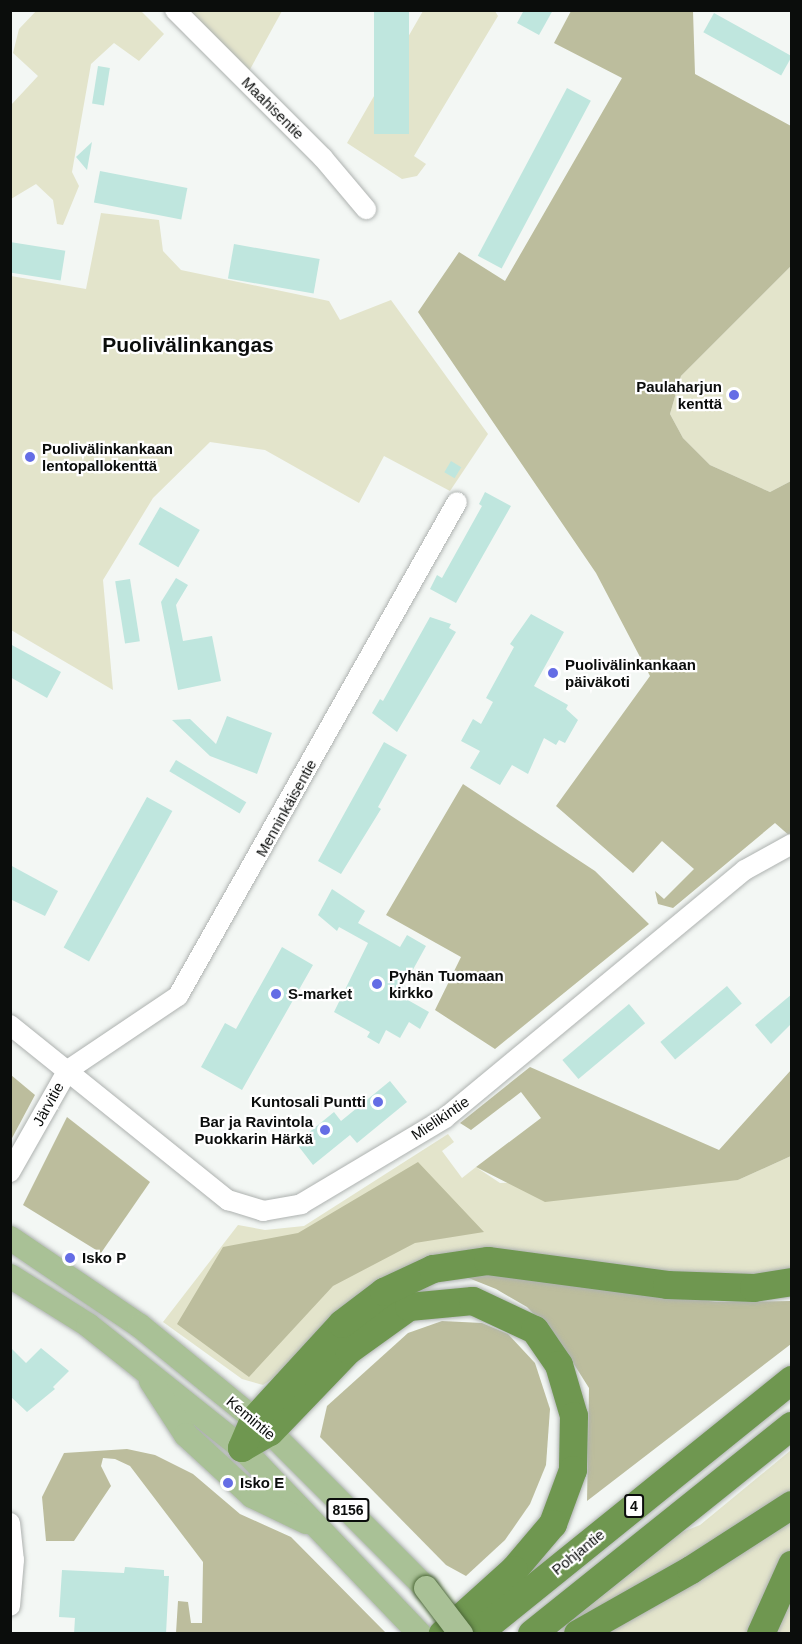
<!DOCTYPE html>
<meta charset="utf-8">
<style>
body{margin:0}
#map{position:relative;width:802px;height:1644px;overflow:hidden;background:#f3f7f4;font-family:Arial,sans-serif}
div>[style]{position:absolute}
.green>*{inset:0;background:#e3e4cb}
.forest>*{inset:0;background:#bcbd9d}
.building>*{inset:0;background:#bfe6de;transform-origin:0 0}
.roads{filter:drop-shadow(0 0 2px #aeb2b0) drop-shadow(0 0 2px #aeb2b0)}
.minor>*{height:20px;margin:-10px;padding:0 10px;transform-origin:10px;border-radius:10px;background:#fff}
.major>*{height:24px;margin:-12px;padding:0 12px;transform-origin:12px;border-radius:12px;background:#a9c196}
.highway>*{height:28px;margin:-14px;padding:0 14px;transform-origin:14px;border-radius:14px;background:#6f9750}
.bridges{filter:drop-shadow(0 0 2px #4c6738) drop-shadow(0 0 2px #4c6738)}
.major-bridge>*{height:24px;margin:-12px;padding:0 12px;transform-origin:12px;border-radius:12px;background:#a9c196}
.dots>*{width:16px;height:16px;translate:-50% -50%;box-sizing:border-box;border:3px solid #fff;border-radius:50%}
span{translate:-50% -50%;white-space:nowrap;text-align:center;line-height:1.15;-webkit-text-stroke:4.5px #fff;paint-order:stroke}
.shield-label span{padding:2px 4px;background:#fff;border:2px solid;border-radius:4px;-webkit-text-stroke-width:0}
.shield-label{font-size:14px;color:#0b0d0c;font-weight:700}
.street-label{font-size:15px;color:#0b0d0c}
.poi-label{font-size:15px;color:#0b0d0c;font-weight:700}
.right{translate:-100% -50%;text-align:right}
.left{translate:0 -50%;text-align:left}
.district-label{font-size:21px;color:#0b0d0c;font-weight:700}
.frame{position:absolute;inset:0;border:12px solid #0b0d0c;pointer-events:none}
</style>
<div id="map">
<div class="green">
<i style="clip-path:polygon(37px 10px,141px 11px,164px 34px,139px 61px,114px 43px,91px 64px,72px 172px,79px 186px,63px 225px,57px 224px,53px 200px,36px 184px,11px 199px,11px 105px,38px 76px,13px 53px,19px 29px)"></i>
<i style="clip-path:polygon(186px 11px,282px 11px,248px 73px)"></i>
<i style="clip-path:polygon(423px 11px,495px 11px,498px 16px,414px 156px,426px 164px,417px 176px,402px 179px,347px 143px)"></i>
<i style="clip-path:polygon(101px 213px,159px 220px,163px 251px,181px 270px,329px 301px,340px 320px,391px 300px,488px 434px,450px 491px,384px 456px,359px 503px,265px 450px,210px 442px,153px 498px,103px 580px,113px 690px,11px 630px,11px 276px,86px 289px)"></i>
<i style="clip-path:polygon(791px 266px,791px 481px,770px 492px,710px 465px,683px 438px,670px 414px,681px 376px)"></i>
<i style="clip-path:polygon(448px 1134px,454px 1142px,442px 1151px,462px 1178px,476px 1167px,500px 1183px,738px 1180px,791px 1156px,791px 1271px,754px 1278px,458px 1256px,263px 1385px,242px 1379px,163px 1322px,238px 1225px,265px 1230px,304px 1226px)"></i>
<i style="clip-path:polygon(791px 1450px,791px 1496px,570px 1633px,556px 1634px,680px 1533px,700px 1525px)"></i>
<i style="clip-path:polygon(791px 1515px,791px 1554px,755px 1633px,595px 1634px)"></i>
<i style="clip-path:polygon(791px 1582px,791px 1633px,770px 1634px)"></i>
</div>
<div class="forest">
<i style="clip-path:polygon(571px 11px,693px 11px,695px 74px,791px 126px,791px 266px,681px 376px,670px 414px,683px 438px,710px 465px,770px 492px,791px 481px,791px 837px,775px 823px,673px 908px,658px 904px,655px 891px,664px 899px,694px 869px,662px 841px,633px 873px,556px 806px,650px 676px,596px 573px,418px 312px,459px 252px,505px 281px,622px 78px,554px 43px)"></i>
<i style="clip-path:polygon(463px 784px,595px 871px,649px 924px,495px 1049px,435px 1010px,461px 957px,386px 915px)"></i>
<i style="clip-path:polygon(530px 1067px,719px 1150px,791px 1070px,791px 1156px,738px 1180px,545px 1202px,476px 1167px,541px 1118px,521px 1092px,471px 1130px,460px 1123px)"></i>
<i style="clip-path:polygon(11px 1075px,35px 1095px,11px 1140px)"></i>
<i style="clip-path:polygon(67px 1117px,150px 1182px,101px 1253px,23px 1205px)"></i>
<i style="clip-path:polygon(418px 1162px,484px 1232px,415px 1243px,333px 1286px,249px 1377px,177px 1324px,223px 1247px,298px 1233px)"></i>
<i style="clip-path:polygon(477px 1268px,716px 1302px,791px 1301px,791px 1344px,587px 1501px,589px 1388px,558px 1339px,527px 1307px,496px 1289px,456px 1273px)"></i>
<i style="clip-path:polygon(442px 1321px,482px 1323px,508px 1334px,535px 1363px,550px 1409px,546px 1465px,530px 1504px,505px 1540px,466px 1576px,446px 1565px,320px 1437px,327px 1406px,408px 1333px)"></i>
<i style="clip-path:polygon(127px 1449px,155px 1455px,193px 1474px,240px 1514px,291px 1537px,386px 1633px,176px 1633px,178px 1601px,188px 1602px,191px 1623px,202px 1623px,203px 1562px,130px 1466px,115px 1459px,103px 1458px,101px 1466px,111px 1486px,74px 1541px,46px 1541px,42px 1497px,64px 1453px)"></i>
</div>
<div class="building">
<i style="left:374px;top:10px;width:35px;height:124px"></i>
<i style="clip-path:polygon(524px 10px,553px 10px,539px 35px,517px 23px)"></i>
<i style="left:714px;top:13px;width:89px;height:22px;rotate:29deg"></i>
<i style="left:98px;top:66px;width:12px;height:38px;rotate:9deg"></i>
<i style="left:567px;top:88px;width:27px;height:190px;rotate:28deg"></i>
<i style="clip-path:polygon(92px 142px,87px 170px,76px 157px)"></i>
<i style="left:100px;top:171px;width:89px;height:32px;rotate:11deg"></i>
<i style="left:10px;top:242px;width:56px;height:30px;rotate:9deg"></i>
<i style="left:234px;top:244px;width:87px;height:35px;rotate:10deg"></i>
<i style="left:451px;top:461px;width:12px;height:13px;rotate:31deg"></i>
<i style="clip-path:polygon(485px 492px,511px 506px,456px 603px,430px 589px,437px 575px,442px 578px,482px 506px,479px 504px)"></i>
<i style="left:160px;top:507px;width:46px;height:43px;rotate:30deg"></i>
<i style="clip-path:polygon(176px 578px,188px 585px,176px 605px,183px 641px,212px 636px,221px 681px,178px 690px,161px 602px)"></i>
<i style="left:130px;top:579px;width:63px;height:15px;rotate:81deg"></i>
<i style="clip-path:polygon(531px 614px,564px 632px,534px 686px,568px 705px,566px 709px,578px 720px,565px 743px,559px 740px,556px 745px,544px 738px,528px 774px,512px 765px,500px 785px,470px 768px,480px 751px,461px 741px,473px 719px,481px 724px,493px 702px,486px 698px,514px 647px,510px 644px)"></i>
<i style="clip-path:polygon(430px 617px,451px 624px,449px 628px,456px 632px,397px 732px,372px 713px,380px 699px,383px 701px)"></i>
<i style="clip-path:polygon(10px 644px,61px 672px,47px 698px,10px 677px)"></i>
<i style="clip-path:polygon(227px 716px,272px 733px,257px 774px,210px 756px,172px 720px,190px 719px,216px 744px)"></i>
<i style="clip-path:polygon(384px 742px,407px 755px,378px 807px,381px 809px,341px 874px,318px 861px)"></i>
<i style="left:176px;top:760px;width:82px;height:13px;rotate:31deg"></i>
<i style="left:147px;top:797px;width:29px;height:172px;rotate:29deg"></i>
<i style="clip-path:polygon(10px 865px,58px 891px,45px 916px,10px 899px)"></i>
<i style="clip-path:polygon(332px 889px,365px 911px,358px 923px,400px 947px,407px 935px,426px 946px,399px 995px,429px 1012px,420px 1029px,409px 1022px,400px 1038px,386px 1030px,379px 1044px,367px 1037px,370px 1032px,334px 1012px,368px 943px,339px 927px,337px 931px,318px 915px)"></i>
<i style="clip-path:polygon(282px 947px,313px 965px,242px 1090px,201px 1067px,225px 1023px,236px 1029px)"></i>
<i style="left:727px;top:986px;width:23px;height:87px;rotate:50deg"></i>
<i style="clip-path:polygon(792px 994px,792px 1023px,771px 1044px,755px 1025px)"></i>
<i style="left:629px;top:1004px;width:25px;height:87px;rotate:50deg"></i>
<i style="clip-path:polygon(390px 1081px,407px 1102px,357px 1143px,350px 1135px,313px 1165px,296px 1143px,334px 1112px,341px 1121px)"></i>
<i style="clip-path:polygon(10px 1347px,26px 1363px,41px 1348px,69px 1371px,53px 1387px,55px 1389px,27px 1412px,10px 1396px)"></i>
<i style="clip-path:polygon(125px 1567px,164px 1570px,164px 1576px,169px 1576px,166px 1634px,74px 1634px,75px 1618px,59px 1617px,62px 1570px,124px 1573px)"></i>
</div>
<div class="roads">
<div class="minor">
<i style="left:175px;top:10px;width:209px;rotate:45deg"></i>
<i style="left:323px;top:158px;width:67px;rotate:49.9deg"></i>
<i style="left:10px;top:1025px;width:280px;rotate:38.8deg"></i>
<i style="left:228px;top:1200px;width:37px;rotate:17deg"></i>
<i style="left:263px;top:1211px;width:39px;rotate:-10deg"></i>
<i style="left:301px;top:1204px;width:168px;rotate:-30.8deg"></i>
<i style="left:445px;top:1118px;width:389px;rotate:-39.6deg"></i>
<i style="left:745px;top:870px;width:54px;rotate:-29deg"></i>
<i style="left:10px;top:1172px;width:117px;rotate:-60.4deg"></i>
<i style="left:68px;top:1070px;width:133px;rotate:-33.9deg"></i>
<i style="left:178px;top:996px;width:567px;rotate:-60.54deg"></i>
<i style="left:10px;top:1523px;width:37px;rotate:84deg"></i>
<i style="left:14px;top:1560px;width:46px;rotate:95deg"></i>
</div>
<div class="major">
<i style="left:10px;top:1238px;width:157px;rotate:34.1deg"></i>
<i style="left:140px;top:1326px;width:168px;rotate:39.2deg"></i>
<i style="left:270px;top:1432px;width:221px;rotate:45deg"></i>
<i style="left:10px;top:1276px;width:92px;rotate:32.1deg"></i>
<i style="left:88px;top:1325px;width:197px;rotate:38.6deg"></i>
<i style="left:242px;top:1448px;width:257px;rotate:46.3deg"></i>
<i style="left:151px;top:1381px;width:64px;rotate:57.1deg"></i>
<i style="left:186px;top:1435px;width:90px;rotate:42.7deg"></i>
<i style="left:252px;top:1496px;width:60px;rotate:25.7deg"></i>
</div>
<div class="highway">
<i style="left:242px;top:1448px;width:32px;rotate:-30deg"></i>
<i style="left:270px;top:1432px;width:114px;rotate:-46.1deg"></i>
<i style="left:349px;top:1350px;width:74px;rotate:-35.6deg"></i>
<i style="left:409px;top:1307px;width:64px;rotate:-5.4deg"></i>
<i style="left:473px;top:1301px;width:68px;rotate:25.1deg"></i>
<i style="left:535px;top:1330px;width:42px;rotate:55.6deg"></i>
<i style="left:559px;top:1365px;width:53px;rotate:73.6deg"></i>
<i style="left:574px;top:1416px;width:54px;rotate:91.1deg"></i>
<i style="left:573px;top:1470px;width:58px;rotate:110.3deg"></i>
<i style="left:553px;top:1524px;width:60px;rotate:130.3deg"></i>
<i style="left:514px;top:1570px;width:96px;rotate:138deg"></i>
<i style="left:242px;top:1448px;width:30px;rotate:-67deg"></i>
<i style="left:254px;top:1420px;width:130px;rotate:-47.5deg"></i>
<i style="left:342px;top:1324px;width:53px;rotate:-37.3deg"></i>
<i style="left:384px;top:1292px;width:54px;rotate:-25.1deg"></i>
<i style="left:433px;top:1269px;width:56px;rotate:-8.3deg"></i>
<i style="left:488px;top:1261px;width:181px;rotate:7.6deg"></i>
<i style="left:667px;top:1285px;width:87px;rotate:2deg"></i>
<i style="left:754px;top:1288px;width:38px;rotate:-9deg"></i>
<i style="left:477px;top:1634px;width:405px;rotate:-38.9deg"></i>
<i style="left:532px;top:1634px;width:333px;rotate:-38.7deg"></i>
<i style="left:578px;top:1634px;width:130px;rotate:-29.5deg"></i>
<i style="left:691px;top:1570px;width:120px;rotate:-32.8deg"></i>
<i style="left:761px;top:1634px;width:76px;rotate:-65.8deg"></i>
</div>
</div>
<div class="bridges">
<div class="major-bridge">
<i style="left:426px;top:1588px;width:58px;rotate:52.7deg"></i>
</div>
</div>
<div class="dots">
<i style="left:734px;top:395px;background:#656de5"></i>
<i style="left:30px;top:457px;background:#656de5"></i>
<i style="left:553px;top:673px;background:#656de5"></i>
<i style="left:377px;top:984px;background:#656de5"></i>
<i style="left:276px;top:994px;background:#656de5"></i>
<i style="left:378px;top:1102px;background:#656de5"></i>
<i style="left:325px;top:1130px;background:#656de5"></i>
<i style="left:70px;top:1258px;background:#656de5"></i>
<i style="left:228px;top:1483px;background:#656de5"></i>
</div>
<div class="shield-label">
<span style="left:634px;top:1506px">4</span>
<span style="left:348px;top:1510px">8156</span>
</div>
<div class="street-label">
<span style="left:273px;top:108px;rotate:45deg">Maahisentie</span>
<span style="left:286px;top:808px;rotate:-61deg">Menninkäisentie</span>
<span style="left:48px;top:1104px;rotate:-61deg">Järvitie</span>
<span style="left:440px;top:1118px;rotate:-34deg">Mielikintie</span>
<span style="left:251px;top:1418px;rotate:40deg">Kemintie</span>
<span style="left:578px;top:1552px;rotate:-39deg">Pohjantie</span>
</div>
<div class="poi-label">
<span class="right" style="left:722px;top:395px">Paulaharjun<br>kenttä</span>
<span class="left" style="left:42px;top:457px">Puolivälinkankaan<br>lentopallokenttä</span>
<span class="left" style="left:565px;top:673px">Puolivälinkankaan<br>päiväkoti</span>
<span class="left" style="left:389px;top:984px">Pyhän Tuomaan<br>kirkko</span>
<span class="left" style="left:288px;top:994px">S-market</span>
<span class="right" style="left:366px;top:1102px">Kuntosali Puntti</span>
<span class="right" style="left:313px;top:1130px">Bar ja Ravintola<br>Puokkarin Härkä</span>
<span class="left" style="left:82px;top:1258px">Isko P</span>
<span class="left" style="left:240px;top:1483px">Isko E</span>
</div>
<div class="district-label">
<span style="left:188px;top:345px">Puolivälinkangas</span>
</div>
<div class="frame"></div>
</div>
